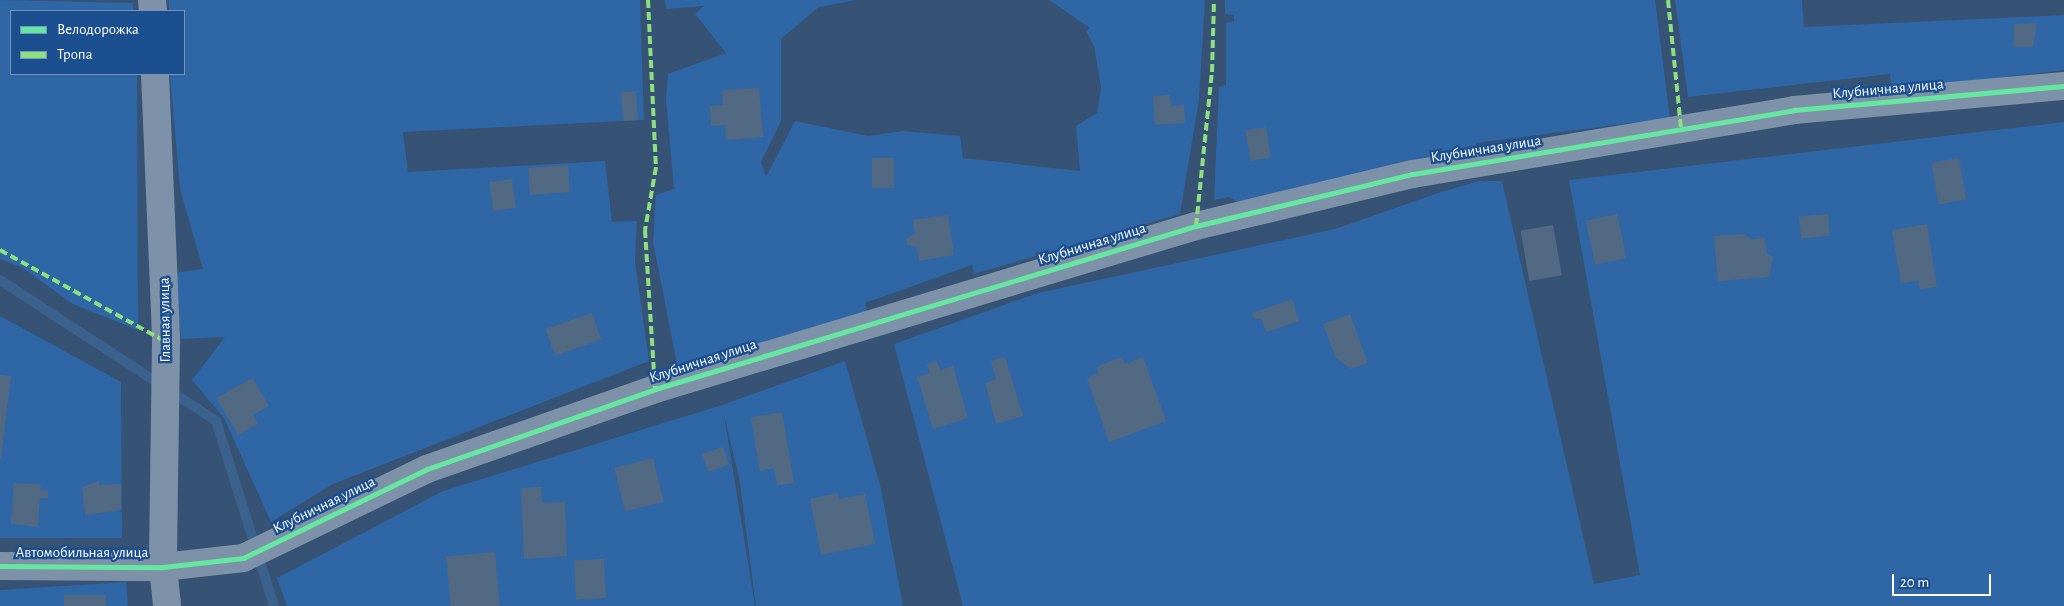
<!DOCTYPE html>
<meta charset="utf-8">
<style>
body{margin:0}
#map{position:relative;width:2064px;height:606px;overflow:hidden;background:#365274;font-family:"Alegreya Sans",sans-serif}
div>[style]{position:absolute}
.green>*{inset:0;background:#2f66a5}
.stream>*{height:10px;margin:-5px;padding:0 5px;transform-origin:5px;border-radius:5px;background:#3b618d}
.building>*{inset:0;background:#526984;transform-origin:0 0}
.minor>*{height:28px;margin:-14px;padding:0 14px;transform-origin:14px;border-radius:14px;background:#7d92a8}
.quiet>*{height:4px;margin-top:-2px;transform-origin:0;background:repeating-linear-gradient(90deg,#8de07e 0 8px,transparent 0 12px)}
.cycleway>*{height:5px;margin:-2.5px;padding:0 2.5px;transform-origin:2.5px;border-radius:2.5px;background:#66e7a1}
span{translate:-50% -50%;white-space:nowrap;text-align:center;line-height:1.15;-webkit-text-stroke:4.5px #1b4f8f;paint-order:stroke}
.street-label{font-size:15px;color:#fff}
.legend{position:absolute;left:10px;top:10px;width:175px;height:65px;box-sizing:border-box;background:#1b4f8f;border:1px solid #7695bc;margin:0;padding:6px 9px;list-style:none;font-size:15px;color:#fff}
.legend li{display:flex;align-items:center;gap:10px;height:25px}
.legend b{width:25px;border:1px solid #7695bc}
.scale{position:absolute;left:1892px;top:574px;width:99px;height:22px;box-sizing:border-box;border:2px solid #fff;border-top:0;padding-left:6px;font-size:15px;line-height:18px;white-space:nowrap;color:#fff;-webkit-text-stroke:4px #1b4f8f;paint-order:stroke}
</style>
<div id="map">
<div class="green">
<i style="clip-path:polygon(0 0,133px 3px,133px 11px,11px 11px,11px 74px,137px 74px,138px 330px,73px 304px,21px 267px,0 259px)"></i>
<i style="clip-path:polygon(169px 0,640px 0,644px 120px,403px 132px,408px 172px,605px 161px,612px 222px,637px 221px,635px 261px,649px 361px,333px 484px,271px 522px,224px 418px,192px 380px,225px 337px,181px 339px,175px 273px,203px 269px,180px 189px,170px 74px,184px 74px,184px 11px,169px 11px)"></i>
<i style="clip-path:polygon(665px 0,856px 0,819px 7px,781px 39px,781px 121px,761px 162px,766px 177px,795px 121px,868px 136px,903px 131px,960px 136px,963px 158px,1080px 171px,1076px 126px,1097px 113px,1101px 88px,1094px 46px,1086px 31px,1090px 28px,1049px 0,1205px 0,1199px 99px,1180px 214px,974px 274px,972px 265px,865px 303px,867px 313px,678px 369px,653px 242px,656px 195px,674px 189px,666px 99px,668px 74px,726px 53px,695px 14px,704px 6px,666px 9px)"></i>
<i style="clip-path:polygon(1225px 0,1655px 0,1670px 118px,1476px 143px,1476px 153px,1241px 204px,1229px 197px,1214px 200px,1219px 87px,1226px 85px,1226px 23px,1234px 21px,1234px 15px,1225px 14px)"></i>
<i style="clip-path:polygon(1675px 0,1802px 0,1804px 27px,2064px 15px,2064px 70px,1911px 88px,1891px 85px,1890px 74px,1688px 97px)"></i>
<i style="clip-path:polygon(2064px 122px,2064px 606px,963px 606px,894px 344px,1038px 293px,1335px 229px,1441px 192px,1479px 181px,1502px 181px,1594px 584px,1640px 575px,1569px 180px)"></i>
<i style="clip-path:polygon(0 316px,121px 382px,122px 538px,0 538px)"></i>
<i style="clip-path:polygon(845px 361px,881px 489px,903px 606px,756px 606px,739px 477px,724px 415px,755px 606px,287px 606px,277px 578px,443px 491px,722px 405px)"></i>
<i style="clip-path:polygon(126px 582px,128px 606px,0 606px,0 590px)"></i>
</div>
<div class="stream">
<i style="left:0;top:280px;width:258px;rotate:33.1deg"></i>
<i style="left:216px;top:421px;width:194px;rotate:72.6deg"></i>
</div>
<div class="building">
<i style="clip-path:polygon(2037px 23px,2033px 47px,2014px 47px,2014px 24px)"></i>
<i style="clip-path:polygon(759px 88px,763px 137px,726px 140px,725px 125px,711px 126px,710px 106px,723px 105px,722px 90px)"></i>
<i style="left:636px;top:91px;width:29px;height:15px;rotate:86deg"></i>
<i style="clip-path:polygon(1170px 95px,1171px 106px,1184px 105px,1185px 123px,1155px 125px,1153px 96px)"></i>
<i style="left:1266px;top:127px;width:31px;height:21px;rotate:81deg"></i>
<i style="left:872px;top:158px;width:22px;height:30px"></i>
<i style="left:1959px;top:158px;width:42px;height:28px;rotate:80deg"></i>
<i style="left:568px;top:165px;width:27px;height:40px;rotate:86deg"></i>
<i style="left:512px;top:179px;width:29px;height:23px;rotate:82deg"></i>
<i style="left:1617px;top:214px;width:45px;height:32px;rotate:78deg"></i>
<i style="left:1828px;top:214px;width:22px;height:29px;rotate:85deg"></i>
<i style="clip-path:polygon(948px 215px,954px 255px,919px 261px,917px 247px,907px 245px,906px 239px,915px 234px,913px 220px)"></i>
<i style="clip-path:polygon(1927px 224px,1937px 287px,1920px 289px,1918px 281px,1901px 283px,1892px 230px)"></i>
<i style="left:1553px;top:225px;width:51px;height:33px;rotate:80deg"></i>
<i style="clip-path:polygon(1744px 234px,1751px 239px,1765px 238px,1767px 254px,1773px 257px,1769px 277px,1718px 281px,1714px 236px)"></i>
<i style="clip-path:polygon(1292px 299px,1299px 321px,1266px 332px,1261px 318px,1255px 320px,1252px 313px)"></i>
<i style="left:592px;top:313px;width:28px;height:49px;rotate:71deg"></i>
<i style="clip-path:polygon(1350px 314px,1368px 363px,1351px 369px,1336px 358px,1323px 324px)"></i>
<i style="clip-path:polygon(1005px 357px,1023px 416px,996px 424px,985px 383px,996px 379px,991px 361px)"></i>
<i style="clip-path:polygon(1122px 357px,1125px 364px,1143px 357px,1166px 421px,1109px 442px,1087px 378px,1099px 373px,1096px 367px)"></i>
<i style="clip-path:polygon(937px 361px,940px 370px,953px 366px,968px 418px,933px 429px,917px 377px,930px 373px,927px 364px)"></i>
<i style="clip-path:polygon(0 375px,11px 376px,1px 459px,0 459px)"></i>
<i style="clip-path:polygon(253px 378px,269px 406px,253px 415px,258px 424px,238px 435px,216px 398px)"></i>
<i style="clip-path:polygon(782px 412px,794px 483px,777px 485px,774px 468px,760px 471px,751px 417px)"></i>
<i style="left:723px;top:447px;width:19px;height:22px;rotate:72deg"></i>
<i style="left:653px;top:458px;width:45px;height:40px;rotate:76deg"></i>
<i style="clip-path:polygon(99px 481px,99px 485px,121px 484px,121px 510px,85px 515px,82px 487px)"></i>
<i style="clip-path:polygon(14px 483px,41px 484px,40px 490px,48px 490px,48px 498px,40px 498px,38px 527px,11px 524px)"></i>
<i style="clip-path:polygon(541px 487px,542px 503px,565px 502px,567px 556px,524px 559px,521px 488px)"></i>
<i style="clip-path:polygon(838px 493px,839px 499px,865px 494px,875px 544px,821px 555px,810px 499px)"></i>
<i style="left:495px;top:552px;width:54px;height:49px;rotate:85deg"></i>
<i style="left:604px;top:559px;width:39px;height:30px;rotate:87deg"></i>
<i style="left:64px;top:595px;width:42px;height:11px"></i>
</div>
<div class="minor">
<i style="left:152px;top:0;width:11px;rotate:85deg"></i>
<i style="left:155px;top:74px;width:268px;rotate:87.6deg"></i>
<i style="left:166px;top:342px;width:225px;rotate:90.8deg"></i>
<i style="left:163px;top:567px;width:39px;rotate:84deg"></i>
<i style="left:0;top:566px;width:163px;rotate:0.4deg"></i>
<i style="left:163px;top:567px;width:81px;rotate:-6.4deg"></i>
<i style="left:243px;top:558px;width:204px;rotate:-25.8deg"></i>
<i style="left:427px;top:469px;width:242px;rotate:-19.3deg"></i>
<i style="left:655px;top:389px;width:565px;rotate:-16.77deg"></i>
<i style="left:1196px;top:226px;width:223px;rotate:-13.5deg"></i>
<i style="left:1413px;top:174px;width:386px;rotate:-9.5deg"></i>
<i style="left:1794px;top:110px;width:271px;rotate:-5.1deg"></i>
</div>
<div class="quiet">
<i style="left:648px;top:0;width:167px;rotate:87.3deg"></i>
<i style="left:656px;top:167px;width:64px;rotate:99.9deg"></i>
<i style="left:645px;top:230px;width:159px;rotate:86.4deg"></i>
<i style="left:1668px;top:0;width:130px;rotate:84.2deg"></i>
<i style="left:1196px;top:226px;width:155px;rotate:-84.1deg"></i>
<i style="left:1212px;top:72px;width:72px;rotate:-88.4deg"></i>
<i style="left:0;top:250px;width:190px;rotate:29deg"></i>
</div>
<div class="cycleway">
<i style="left:0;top:566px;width:163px;rotate:0.4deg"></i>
<i style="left:163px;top:567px;width:81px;rotate:-6.4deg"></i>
<i style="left:243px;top:558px;width:204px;rotate:-25.8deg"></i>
<i style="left:427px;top:469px;width:242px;rotate:-19.3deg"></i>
<i style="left:655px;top:389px;width:565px;rotate:-16.77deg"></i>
<i style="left:1196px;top:226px;width:223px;rotate:-13.5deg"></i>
<i style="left:1413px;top:174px;width:386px;rotate:-9.5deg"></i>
<i style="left:1794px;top:110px;width:271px;rotate:-5.1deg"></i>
</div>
<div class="street-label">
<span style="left:1888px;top:89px;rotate:-5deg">Клубничная улица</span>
<span style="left:1486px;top:149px;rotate:-9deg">Клубничная улица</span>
<span style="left:1092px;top:244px;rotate:-17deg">Клубничная улица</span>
<span style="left:165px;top:320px;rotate:-91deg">Главная улица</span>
<span style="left:703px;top:361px;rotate:-18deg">Клубничная улица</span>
<span style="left:324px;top:505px;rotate:-26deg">Клубничная улица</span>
<span style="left:82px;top:553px">Автомобильная улица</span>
</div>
<ul class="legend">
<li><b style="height:6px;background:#66e7a1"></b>Велодорожка</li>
<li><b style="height:6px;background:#8de07e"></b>Тропа</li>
</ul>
<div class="scale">20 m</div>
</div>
